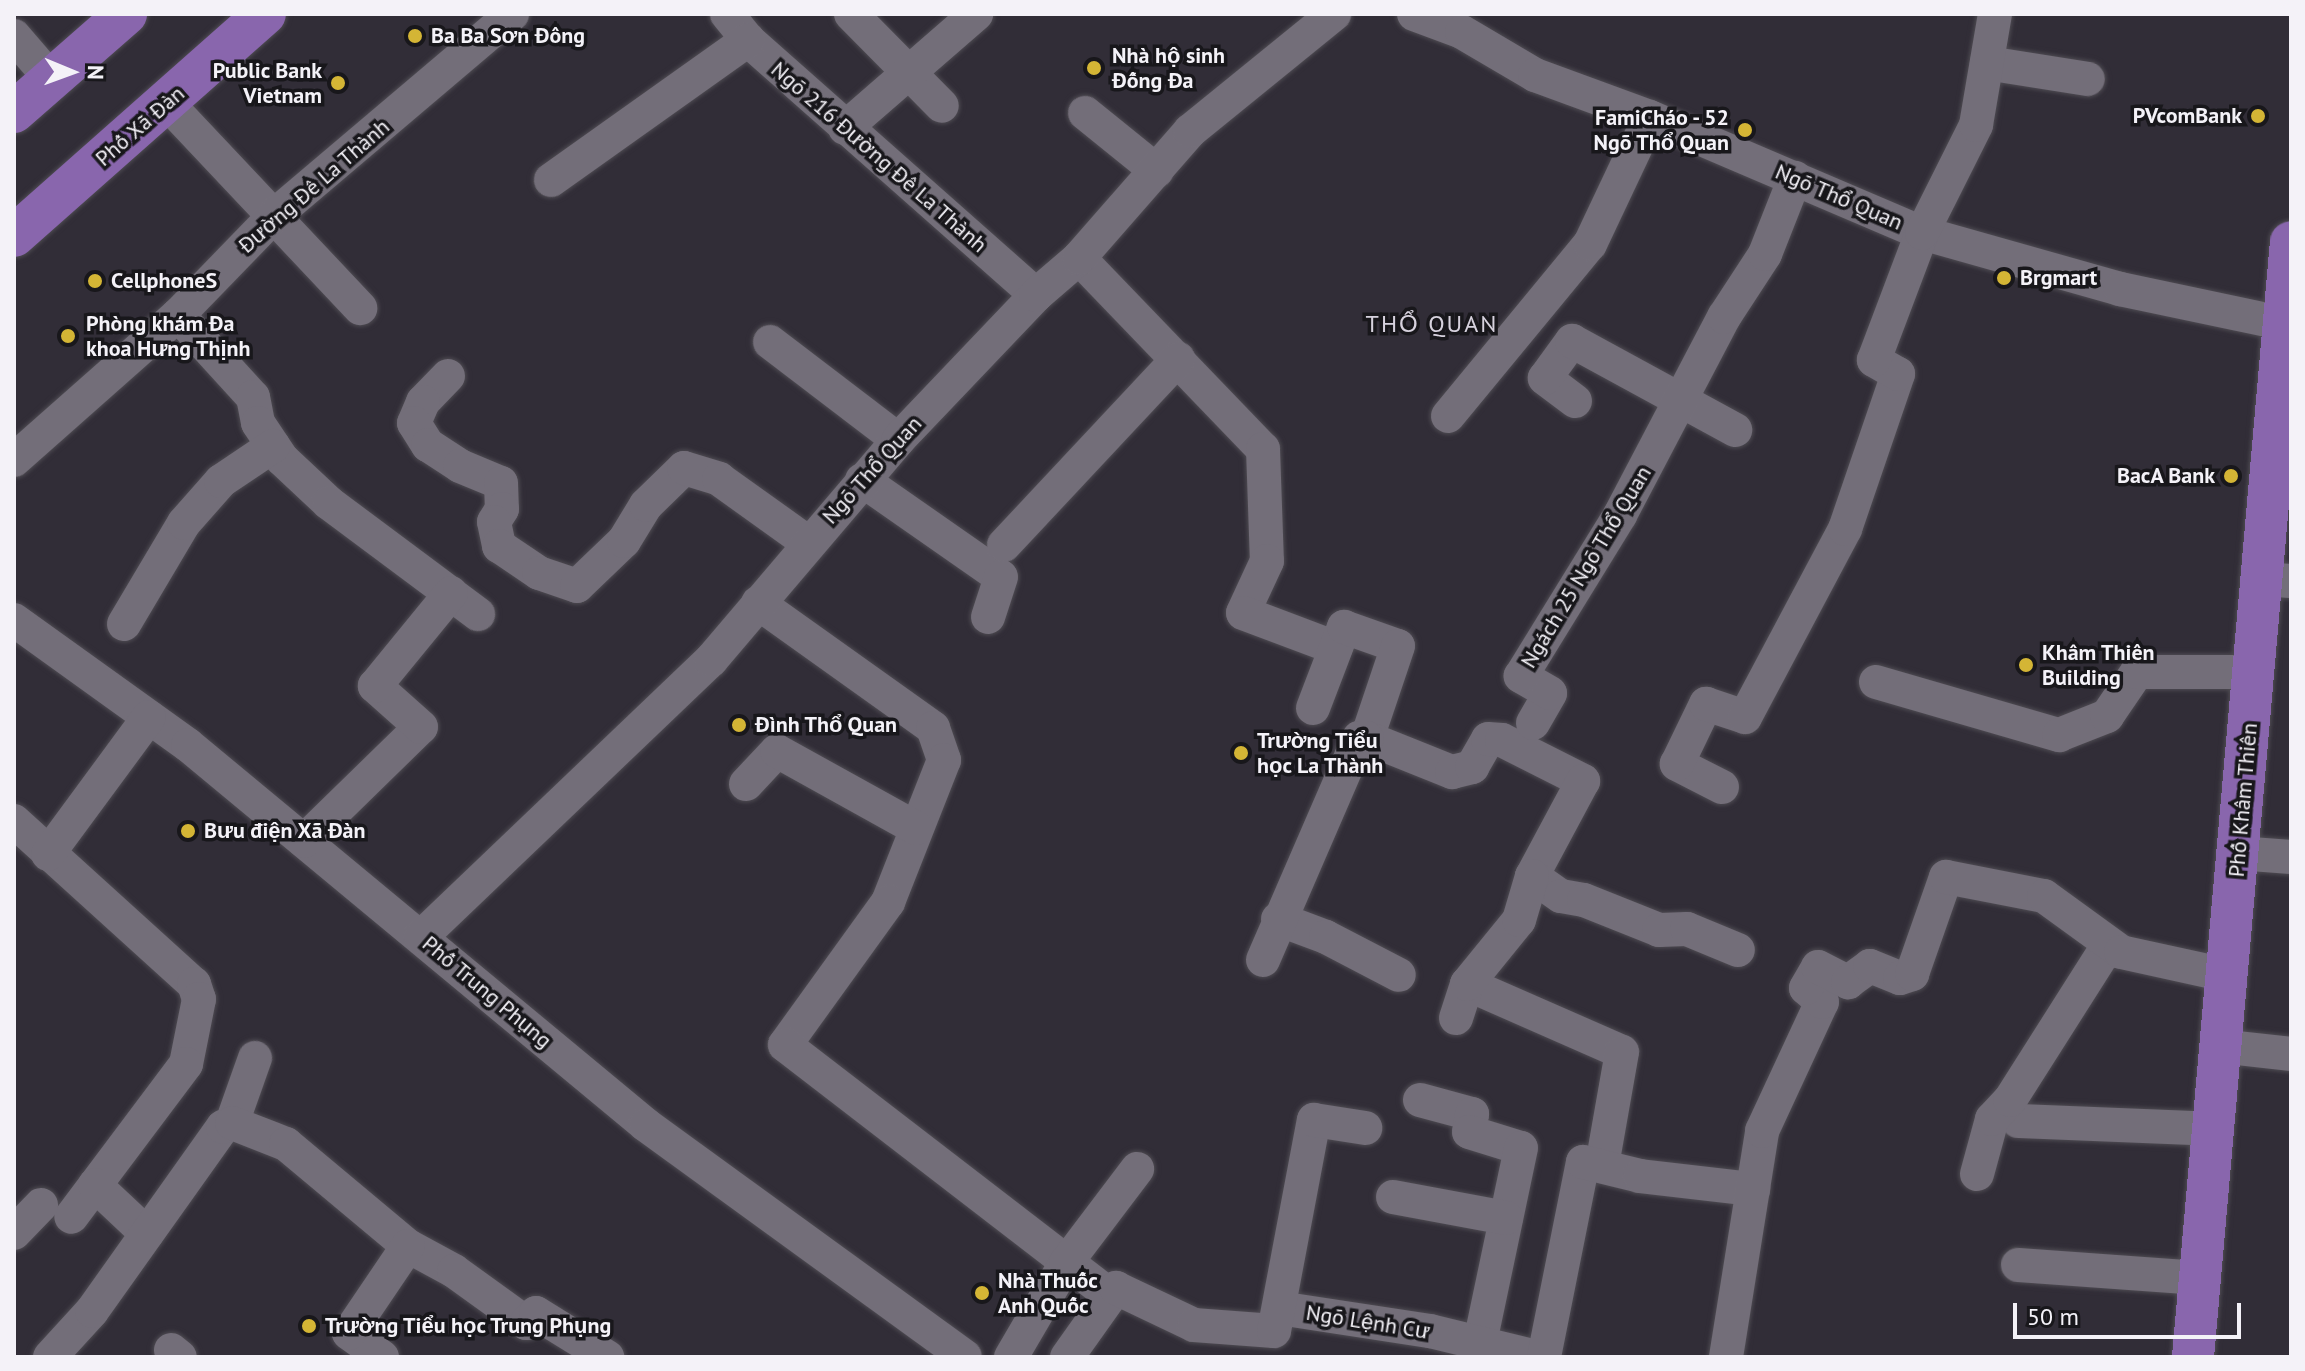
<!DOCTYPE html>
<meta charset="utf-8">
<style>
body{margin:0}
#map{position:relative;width:2305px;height:1371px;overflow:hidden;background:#312d37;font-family:"PT Sans",sans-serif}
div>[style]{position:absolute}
.roads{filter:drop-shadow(0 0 2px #4e4b52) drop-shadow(0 0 2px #4e4b52)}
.minor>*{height:34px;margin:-17px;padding:0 17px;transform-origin:17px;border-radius:17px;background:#736e79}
.major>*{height:42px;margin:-21px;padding:0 21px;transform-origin:21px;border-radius:21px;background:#8966ad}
.dots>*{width:22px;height:22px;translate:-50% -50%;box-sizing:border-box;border:4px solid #18171b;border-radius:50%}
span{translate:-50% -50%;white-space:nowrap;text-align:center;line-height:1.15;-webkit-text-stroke:7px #18171b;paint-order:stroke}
.poi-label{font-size:22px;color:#f4f2f8;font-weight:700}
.left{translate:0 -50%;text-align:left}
.right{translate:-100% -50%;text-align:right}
.street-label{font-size:22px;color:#f4f2f8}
.neighbourhood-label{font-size:24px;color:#d7d2de;letter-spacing:2px}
.frame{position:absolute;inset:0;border:16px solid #f4f2f8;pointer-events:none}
.north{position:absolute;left:32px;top:32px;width:80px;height:80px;-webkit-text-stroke:6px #18171b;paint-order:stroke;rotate:91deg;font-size:22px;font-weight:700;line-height:32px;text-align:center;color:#f4f2f8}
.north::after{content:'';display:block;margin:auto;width:28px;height:36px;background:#f4f2f8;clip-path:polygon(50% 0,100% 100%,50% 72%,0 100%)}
.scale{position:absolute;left:2013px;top:1303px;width:228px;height:36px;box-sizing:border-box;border:4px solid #f4f2f8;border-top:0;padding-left:10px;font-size:24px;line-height:28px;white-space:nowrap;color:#f4f2f8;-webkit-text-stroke:6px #18171b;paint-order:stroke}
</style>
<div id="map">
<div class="roads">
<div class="minor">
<i style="left:727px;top:14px;width:33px;rotate:51deg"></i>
<i style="left:748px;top:40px;width:385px;rotate:41.5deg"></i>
<i style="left:851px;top:14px;width:129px;rotate:45.3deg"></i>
<i style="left:1414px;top:14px;width:51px;rotate:20.6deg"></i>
<i style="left:1462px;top:32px;width:85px;rotate:30.5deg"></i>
<i style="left:1535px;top:75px;width:122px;rotate:20.1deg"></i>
<i style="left:1650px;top:117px;width:296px;rotate:23.1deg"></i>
<i style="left:1922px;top:233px;width:206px;rotate:15.8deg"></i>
<i style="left:2120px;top:289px;width:175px;rotate:11.9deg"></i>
<i style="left:14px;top:36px;width:58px;rotate:49.2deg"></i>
<i style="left:1987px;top:63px;width:102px;rotate:9deg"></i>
<i style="left:167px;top:103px;width:282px;rotate:46.7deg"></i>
<i style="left:1085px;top:113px;width:92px;rotate:38.9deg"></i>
<i style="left:845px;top:128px;width:174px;rotate:-41deg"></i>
<i style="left:551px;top:180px;width:242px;rotate:-35.4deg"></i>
<i style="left:1079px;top:258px;width:265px;rotate:46.1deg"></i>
<i style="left:1263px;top:449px;width:112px;rotate:88deg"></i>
<i style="left:1267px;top:561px;width:57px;rotate:114.8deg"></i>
<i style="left:1243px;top:613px;width:99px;rotate:20.6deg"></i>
<i style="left:178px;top:315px;width:111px;rotate:47.6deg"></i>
<i style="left:253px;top:397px;width:26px;rotate:79deg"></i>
<i style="left:258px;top:423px;width:43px;rotate:56.3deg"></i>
<i style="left:282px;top:459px;width:64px;rotate:43.1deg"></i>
<i style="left:329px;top:503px;width:186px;rotate:36.7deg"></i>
<i style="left:770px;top:342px;width:161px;rotate:37.4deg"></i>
<i style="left:448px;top:376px;width:36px;rotate:134deg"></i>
<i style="left:423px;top:402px;width:23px;rotate:113deg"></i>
<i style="left:414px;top:423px;width:26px;rotate:58deg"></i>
<i style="left:428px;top:445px;width:38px;rotate:33deg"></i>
<i style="left:460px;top:466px;width:44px;rotate:22.5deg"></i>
<i style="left:501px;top:483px;width:26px;rotate:88deg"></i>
<i style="left:502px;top:509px;width:15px;rotate:122deg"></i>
<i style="left:494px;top:522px;width:25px;rotate:78deg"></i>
<i style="left:499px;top:546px;width:48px;rotate:34deg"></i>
<i style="left:539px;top:573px;width:40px;rotate:18.9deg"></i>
<i style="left:577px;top:586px;width:65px;rotate:-43.8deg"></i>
<i style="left:624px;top:541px;width:42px;rotate:-58.6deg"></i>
<i style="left:646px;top:505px;width:53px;rotate:-44.2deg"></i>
<i style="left:684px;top:468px;width:37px;rotate:17deg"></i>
<i style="left:719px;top:479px;width:108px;rotate:35.6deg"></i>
<i style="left:1575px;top:401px;width:38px;rotate:-143deg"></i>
<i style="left:1545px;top:378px;width:46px;rotate:-53.9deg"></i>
<i style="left:1572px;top:341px;width:186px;rotate:28.6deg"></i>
<i style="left:1448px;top:416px;width:223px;rotate:-50.5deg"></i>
<i style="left:1590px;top:244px;width:140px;rotate:-64.7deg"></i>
<i style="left:14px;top:460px;width:219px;rotate:-41.5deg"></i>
<i style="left:178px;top:315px;width:139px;rotate:-45.9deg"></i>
<i style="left:275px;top:215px;width:311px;rotate:-40.3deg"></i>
<i style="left:862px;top:480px;width:169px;rotate:34.9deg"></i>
<i style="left:1001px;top:577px;width:42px;rotate:108deg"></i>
<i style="left:1004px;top:545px;width:255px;rotate:-46.9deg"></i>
<i style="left:2262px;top:579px;width:29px;rotate:4deg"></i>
<i style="left:758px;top:603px;width:215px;rotate:35.5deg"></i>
<i style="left:933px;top:728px;width:34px;rotate:71deg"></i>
<i style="left:944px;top:760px;width:153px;rotate:111.5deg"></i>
<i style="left:888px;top:902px;width:176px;rotate:125.8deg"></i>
<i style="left:785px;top:1045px;width:410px;rotate:37.6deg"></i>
<i style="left:14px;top:620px;width:214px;rotate:35.7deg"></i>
<i style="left:188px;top:745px;width:595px;rotate:39.68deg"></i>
<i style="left:646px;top:1125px;width:394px;rotate:36deg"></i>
<i style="left:124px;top:624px;width:117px;rotate:-59.3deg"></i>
<i style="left:184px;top:523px;width:56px;rotate:-48.6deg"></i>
<i style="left:221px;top:481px;width:63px;rotate:-33.9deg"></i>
<i style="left:1876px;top:682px;width:191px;rotate:16.2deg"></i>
<i style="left:2059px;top:735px;width:52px;rotate:-21.6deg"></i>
<i style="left:2107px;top:716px;width:53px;rotate:-55.7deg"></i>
<i style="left:2137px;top:672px;width:118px"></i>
<i style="left:1313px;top:708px;width:87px;rotate:-69.1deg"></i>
<i style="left:1344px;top:627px;width:57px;rotate:19.4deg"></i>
<i style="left:1398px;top:646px;width:97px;rotate:108.6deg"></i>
<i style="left:1367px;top:738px;width:92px;rotate:21.8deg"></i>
<i style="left:1452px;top:772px;width:21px;rotate:-14deg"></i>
<i style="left:1472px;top:767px;width:32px;rotate:-60deg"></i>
<i style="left:1488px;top:739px;width:14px;rotate:4deg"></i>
<i style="left:1502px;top:740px;width:91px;rotate:26.8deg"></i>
<i style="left:1583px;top:781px;width:108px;rotate:118.2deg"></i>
<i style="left:1532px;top:876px;width:35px;rotate:35deg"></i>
<i style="left:1561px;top:896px;width:23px;rotate:10deg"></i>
<i style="left:1584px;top:900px;width:81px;rotate:21.8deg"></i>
<i style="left:1659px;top:930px;width:28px;rotate:-2deg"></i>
<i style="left:1687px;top:929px;width:55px;rotate:22.4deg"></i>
<i style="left:1533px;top:723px;width:34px;rotate:-60deg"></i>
<i style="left:1550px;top:693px;width:34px;rotate:-150deg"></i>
<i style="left:1521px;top:676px;width:189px;rotate:-58.4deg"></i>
<i style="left:1620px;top:515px;width:224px;rotate:-62.3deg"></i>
<i style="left:1724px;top:317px;width:75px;rotate:-56.9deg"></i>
<i style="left:1765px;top:254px;width:82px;rotate:-68.5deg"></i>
<i style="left:746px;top:784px;width:45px;rotate:-46.8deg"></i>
<i style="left:777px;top:751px;width:159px;rotate:29deg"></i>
<i style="left:1722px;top:787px;width:51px;rotate:-152.9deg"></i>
<i style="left:1677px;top:764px;width:67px;rotate:-64.2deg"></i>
<i style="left:1706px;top:704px;width:41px;rotate:18.4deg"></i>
<i style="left:1745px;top:717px;width:213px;rotate:-62deg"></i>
<i style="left:1845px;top:529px;width:164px;rotate:-71.1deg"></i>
<i style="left:1898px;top:374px;width:28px;rotate:-150deg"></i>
<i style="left:1874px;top:360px;width:136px;rotate:-69.3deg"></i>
<i style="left:1922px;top:233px;width:121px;rotate:-63.4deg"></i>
<i style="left:1976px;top:125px;width:113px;rotate:-80.3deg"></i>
<i style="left:14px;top:821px;width:243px;rotate:42.2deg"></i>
<i style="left:194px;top:984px;width:16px;rotate:72deg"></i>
<i style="left:199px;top:999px;width:66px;rotate:101.3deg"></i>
<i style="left:186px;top:1064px;width:191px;rotate:126.9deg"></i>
<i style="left:304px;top:841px;width:163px;rotate:-44.3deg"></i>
<i style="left:421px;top:727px;width:62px;rotate:-138.3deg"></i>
<i style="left:375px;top:686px;width:120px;rotate:-50.7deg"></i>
<i style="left:2238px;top:853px;width:53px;rotate:4.3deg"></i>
<i style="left:48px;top:854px;width:170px;rotate:-53.6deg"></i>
<i style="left:1278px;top:919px;width:51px;rotate:20.6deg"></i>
<i style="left:1326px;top:937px;width:82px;rotate:27.5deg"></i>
<i style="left:421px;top:937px;width:401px;rotate:-43.7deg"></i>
<i style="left:711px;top:660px;width:289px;rotate:-49.6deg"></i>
<i style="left:898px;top:440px;width:200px;rotate:-46.4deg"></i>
<i style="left:1036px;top:295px;width:57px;rotate:-40.7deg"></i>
<i style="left:1079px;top:258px;width:169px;rotate:-48.8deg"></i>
<i style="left:1190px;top:131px;width:186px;rotate:-39.1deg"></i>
<i style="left:1263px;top:960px;width:242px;rotate:-66.6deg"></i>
<i style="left:1359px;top:738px;width:8px"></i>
<i style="left:1467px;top:984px;width:169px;rotate:23.7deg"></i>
<i style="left:1622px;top:1052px;width:115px;rotate:100deg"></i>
<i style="left:1456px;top:1018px;width:36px;rotate:-72deg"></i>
<i style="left:1467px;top:984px;width:82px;rotate:-50.9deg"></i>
<i style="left:1519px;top:920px;width:46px;rotate:-73.5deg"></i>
<i style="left:2219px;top:1046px;width:72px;rotate:6.3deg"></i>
<i style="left:1420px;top:1100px;width:54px;rotate:15.1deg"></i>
<i style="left:1472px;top:1114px;width:18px;rotate:99deg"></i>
<i style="left:1469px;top:1132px;width:54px;rotate:17.1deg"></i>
<i style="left:1521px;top:1148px;width:214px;rotate:101.9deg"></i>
<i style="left:2018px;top:1121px;width:195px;rotate:2.3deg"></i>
<i style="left:232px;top:1123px;width:69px;rotate:-70.5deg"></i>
<i style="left:1977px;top:1174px;width:57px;rotate:-74.7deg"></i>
<i style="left:1992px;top:1119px;width:26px;rotate:-47deg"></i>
<i style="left:2010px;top:1100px;width:185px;rotate:-57.6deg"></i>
<i style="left:95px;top:1185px;width:71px;rotate:43.3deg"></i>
<i style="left:1393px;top:1197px;width:115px;rotate:10.5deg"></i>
<i style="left:14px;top:1233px;width:39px;rotate:-46deg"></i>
<i style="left:2018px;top:1265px;width:182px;rotate:4.1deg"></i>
<i style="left:1279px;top:1308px;width:153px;rotate:8.7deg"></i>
<i style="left:1430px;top:1331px;width:110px;rotate:13.7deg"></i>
<i style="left:171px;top:1350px;width:11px;rotate:38deg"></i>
<i style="left:50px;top:1357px;width:62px;rotate:-47.6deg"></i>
<i style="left:92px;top:1311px;width:226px;rotate:-54.6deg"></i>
<i style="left:223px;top:1127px;width:10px;rotate:-24deg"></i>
<i style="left:232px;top:1123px;width:58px;rotate:21.3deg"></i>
<i style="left:286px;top:1144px;width:159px;rotate:39.9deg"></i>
<i style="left:408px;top:1246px;width:52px;rotate:28.5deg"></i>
<i style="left:454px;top:1271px;width:89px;rotate:35.8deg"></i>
<i style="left:526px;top:1323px;width:14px;rotate:-45deg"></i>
<i style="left:536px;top:1313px;width:84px;rotate:31.8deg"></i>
<i style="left:382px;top:1357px;width:41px;rotate:-144deg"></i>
<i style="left:349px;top:1333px;width:105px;rotate:-55.9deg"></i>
<i style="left:1011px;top:1357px;width:109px;rotate:-59.7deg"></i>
<i style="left:1066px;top:1263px;width:118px;rotate:-52.9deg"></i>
<i style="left:1067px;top:1357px;width:85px;rotate:-54.6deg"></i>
<i style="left:1116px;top:1288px;width:86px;rotate:25.4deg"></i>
<i style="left:1194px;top:1325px;width:80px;rotate:4.3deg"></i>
<i style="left:1274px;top:1331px;width:215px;rotate:-79.3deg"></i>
<i style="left:1314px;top:1120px;width:52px;rotate:8.9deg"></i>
<i style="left:1544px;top:1357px;width:199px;rotate:-78.7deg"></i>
<i style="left:1583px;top:1162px;width:59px;rotate:13.8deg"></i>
<i style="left:1640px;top:1176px;width:114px;rotate:6.6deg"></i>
<i style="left:1726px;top:1357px;width:229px;rotate:-80.9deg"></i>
<i style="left:1762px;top:1131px;width:142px;rotate:-65.1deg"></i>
<i style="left:1822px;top:1002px;width:21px;rotate:-139deg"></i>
<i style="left:1806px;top:988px;width:24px;rotate:-60deg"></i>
<i style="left:1818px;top:967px;width:34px;rotate:27deg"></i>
<i style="left:1848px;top:982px;width:27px;rotate:-36deg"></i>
<i style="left:1870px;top:966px;width:32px;rotate:22deg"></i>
<i style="left:1900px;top:978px;width:13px;rotate:-18deg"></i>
<i style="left:1912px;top:974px;width:103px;rotate:-70.7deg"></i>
<i style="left:1946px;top:877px;width:100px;rotate:11deg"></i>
<i style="left:2044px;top:896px;width:95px;rotate:36deg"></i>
<i style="left:2121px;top:952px;width:107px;rotate:12.4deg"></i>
</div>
<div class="major">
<i style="left:14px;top:112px;width:149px;rotate:-41.2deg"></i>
<i style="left:14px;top:236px;width:335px;rotate:-41.5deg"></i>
<i style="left:2193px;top:1357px;width:1119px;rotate:-84.98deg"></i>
</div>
</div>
<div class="dots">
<i style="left:415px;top:36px;background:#d4b535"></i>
<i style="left:1094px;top:68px;background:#d4b535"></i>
<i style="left:338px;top:83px;background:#d4b535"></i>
<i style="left:2258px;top:116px;background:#d4b535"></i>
<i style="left:1745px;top:130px;background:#d4b535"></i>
<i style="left:2004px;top:278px;background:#d4b535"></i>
<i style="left:95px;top:281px;background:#d4b535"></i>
<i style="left:68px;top:336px;background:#d4b535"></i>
<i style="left:2231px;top:476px;background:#d4b535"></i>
<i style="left:2026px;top:665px;background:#d4b535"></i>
<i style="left:739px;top:725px;background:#d4b535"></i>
<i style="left:1241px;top:753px;background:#d4b535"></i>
<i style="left:188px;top:831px;background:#d4b535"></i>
<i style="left:982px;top:1293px;background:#d4b535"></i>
<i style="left:309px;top:1326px;background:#d4b535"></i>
</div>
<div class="poi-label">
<span class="left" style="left:431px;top:36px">Ba Ba Sơn Đông</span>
<span class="left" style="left:1112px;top:68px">Nhà hộ sinh<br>Đống Đa</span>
<span class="right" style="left:322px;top:83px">Public Bank<br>Vietnam</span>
<span class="right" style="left:2242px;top:116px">PVcomBank</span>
<span class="right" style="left:1729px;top:130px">FamiCháo - 52<br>Ngõ Thổ Quan</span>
<span class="left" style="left:2020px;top:278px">Brgmart</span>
<span class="left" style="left:111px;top:281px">CellphoneS</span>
<span class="left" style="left:86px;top:336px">Phòng khám Đa<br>khoa Hưng Thịnh</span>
<span class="right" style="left:2215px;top:476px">BacA Bank</span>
<span class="left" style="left:2042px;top:665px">Khâm Thiên<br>Building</span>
<span class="left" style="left:755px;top:725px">Đình Thổ Quan</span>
<span class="left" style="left:1257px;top:753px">Trường Tiểu<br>học La Thành</span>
<span class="left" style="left:204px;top:831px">Bưu điện Xã Đàn</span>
<span class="left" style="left:998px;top:1293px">Nhà Thuốc<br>Anh Quốc</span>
<span class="left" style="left:325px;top:1326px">Trường Tiểu học Trung Phụng</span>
</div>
<div class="street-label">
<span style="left:140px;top:126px;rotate:-41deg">Phố Xã Đàn</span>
<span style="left:879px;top:157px;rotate:41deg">Ngõ 216 Đường Đê La Thành</span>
<span style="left:314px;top:186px;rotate:-41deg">Đường Đê La Thành</span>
<span style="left:1839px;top:197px;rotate:23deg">Ngõ Thổ Quan</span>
<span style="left:872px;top:470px;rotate:-48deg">Ngõ Thổ Quan</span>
<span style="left:1586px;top:567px;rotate:-59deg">Ngách 25 Ngõ Thổ Quan</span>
<span style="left:2243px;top:800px;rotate:-85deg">Phố Khâm Thiên</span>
<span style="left:487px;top:992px;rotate:40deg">Phố Trung Phụng</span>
<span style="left:1368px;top:1322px;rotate:9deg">Ngõ Lệnh Cư</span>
</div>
<div class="neighbourhood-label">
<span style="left:1432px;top:324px">THỔ QUAN</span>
</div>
<div class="frame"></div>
<div class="north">N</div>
<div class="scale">50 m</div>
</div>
